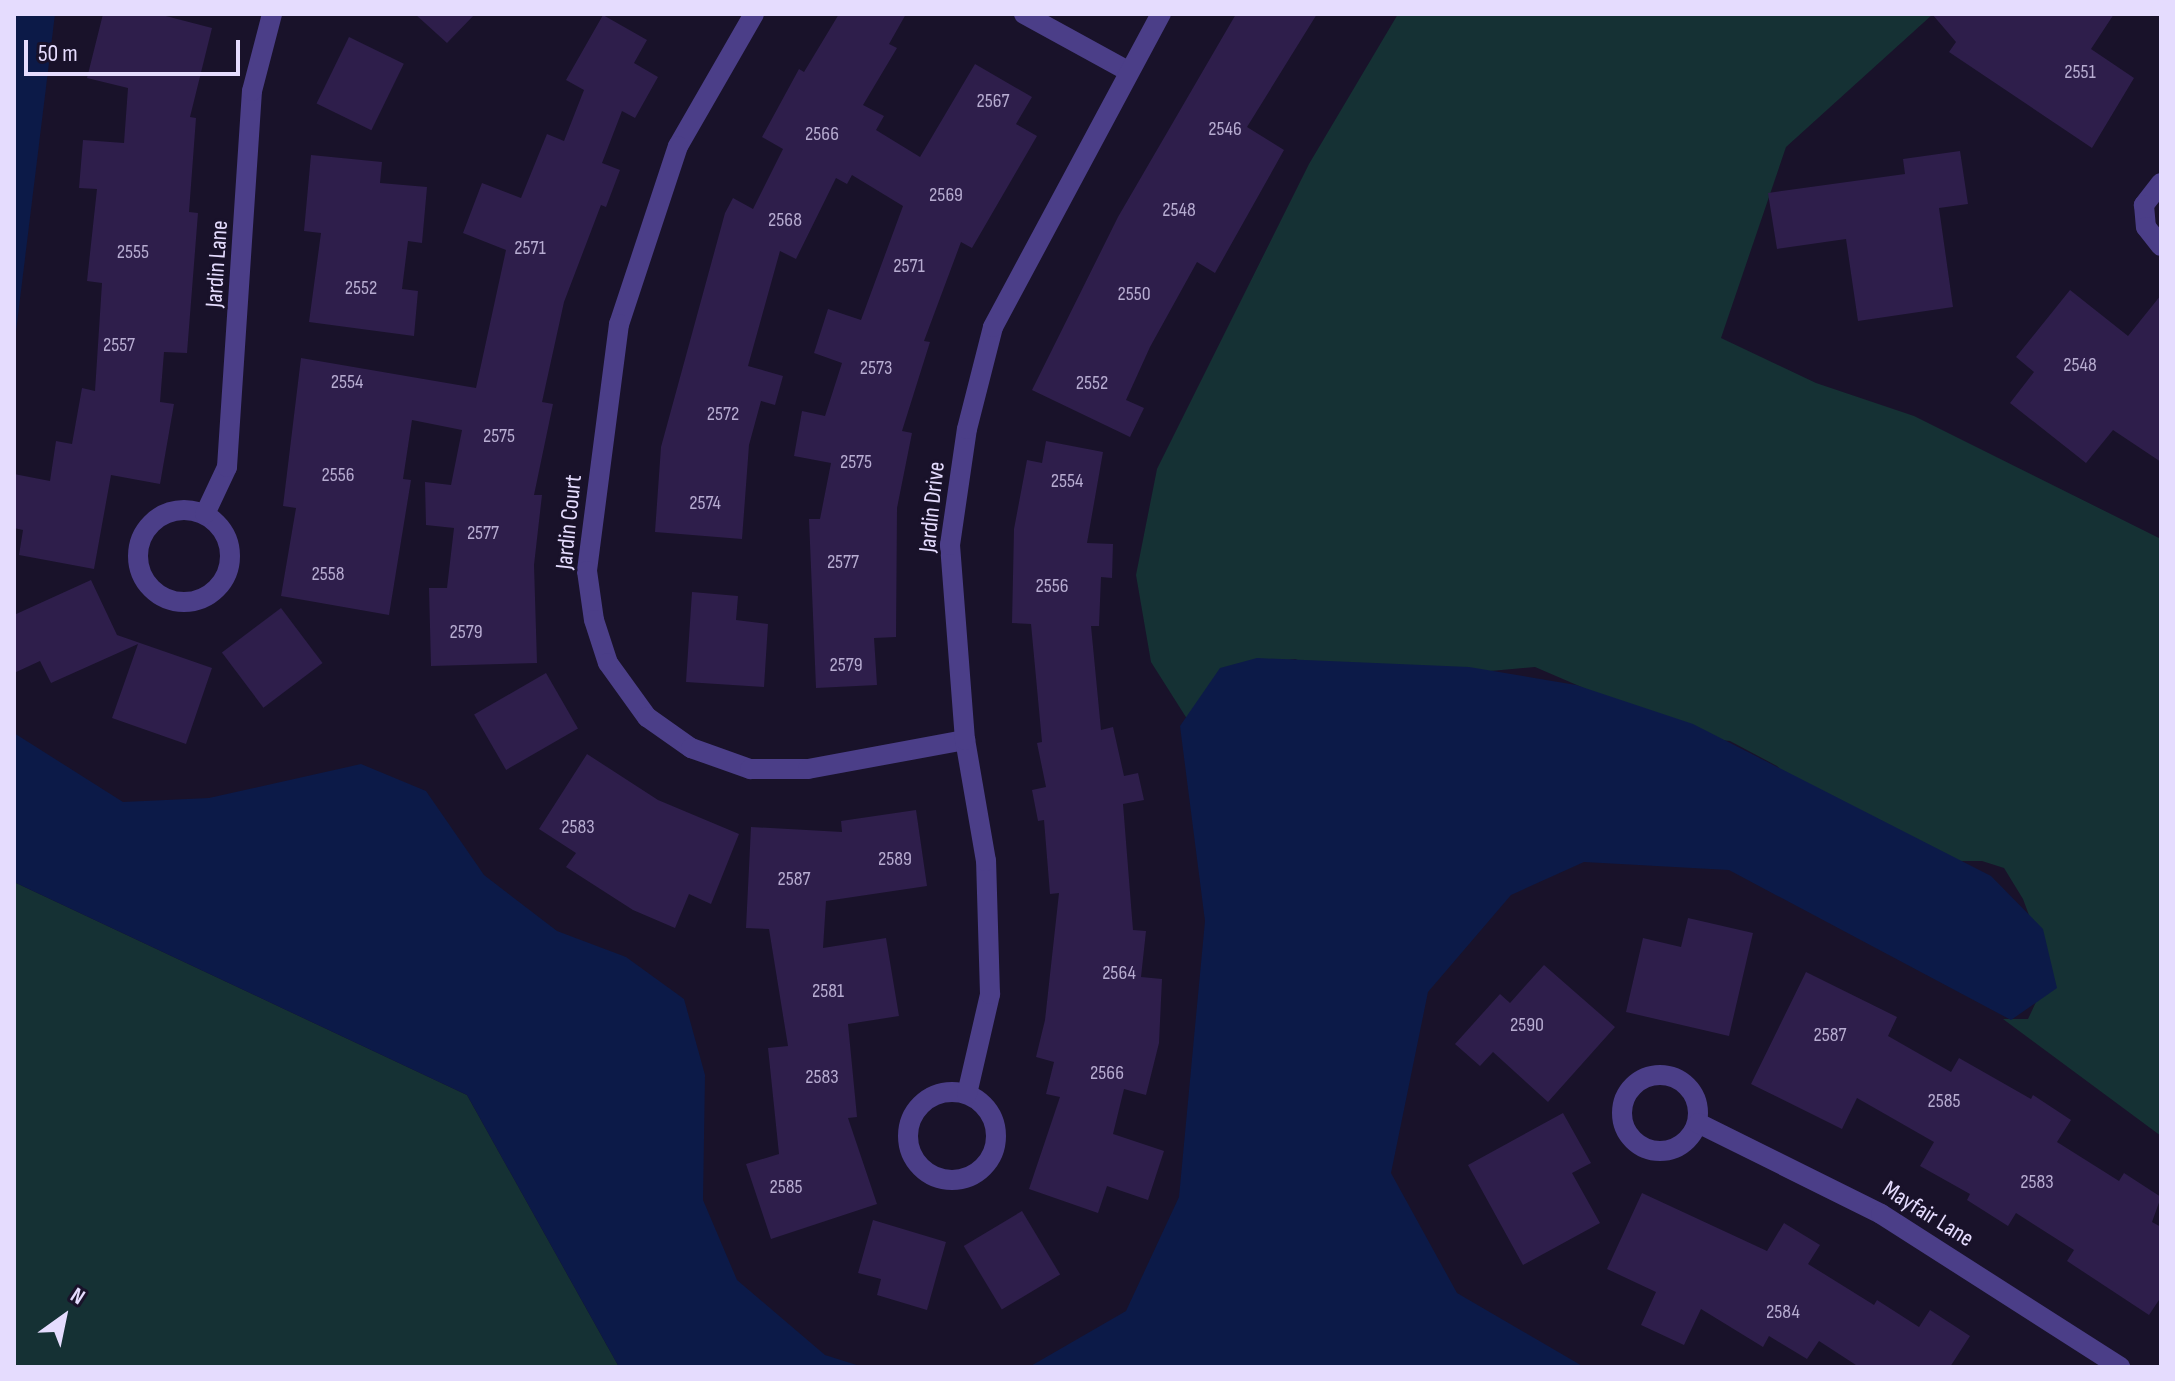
<!DOCTYPE html>
<style>
body{margin:0}
#map{position:relative;width:2175px;height:1381px;overflow:hidden;background:#19122a;font-family:"Sofia Sans Condensed",sans-serif}
div>[style]{position:absolute}
.green>*{inset:0;background:#153134}
.water>*{inset:0;background:#0c1a48}
.building>*{inset:0;background:#2e1e4b;transform-origin:0 0}
.street>*{height:20px;margin:-10px;padding:0 10px;transform-origin:10px;border-radius:10px;background:#4b3e88}
.street>.ring{margin:-10px;padding:0;box-sizing:content-box;background:none;border:20px solid #4b3e88;border-radius:50%}
span{translate:-50% -50%;white-space:nowrap;text-align:center;line-height:1.15;-webkit-text-stroke:6px #19122a;paint-order:stroke}
.number-label{font-size:20px;color:#b7acd1}
.number-label span{-webkit-text-stroke-width:0}
.street-label{font-size:24px;color:#e5dcfe}
.frame{position:absolute;inset:0;border:16px solid #e5dcfe;pointer-events:none}
.north{position:absolute;left:24px;top:1277px;width:80px;height:80px;-webkit-text-stroke:6px #19122a;paint-order:stroke;rotate:33deg;font-size:22px;font-weight:700;line-height:32px;text-align:center;color:#e5dcfe}
.north::after{content:'';display:block;margin:auto;width:28px;height:36px;background:#e5dcfe;clip-path:polygon(50% 0,100% 100%,50% 72%,0 100%)}
.scale{position:absolute;left:24px;top:40px;width:216px;height:36px;box-sizing:border-box;border:4px solid #e5dcfe;border-top:0;padding-left:10px;font-size:24px;line-height:28px;white-space:nowrap;color:#e5dcfe;-webkit-text-stroke:6px #19122a;paint-order:stroke}
</style>
<div id="map">
<div class="green">
<i style="clip-path:polygon(1398px 14px,1933px 14px,1786px 147px,1721px 338px,1816px 383px,1914px 416px,2161px 539px,2161px 1136px,2003px 1019px,2028px 1019px,2050px 972px,2023px 899px,2004px 868px,1982px 861px,1941px 861px,1812px 798px,1777px 766px,1730px 741px,1700px 738px,1535px 667px,1413px 678px,1325px 670px,1295px 659px,1261px 663px,1196px 733px,1151px 662px,1136px 575px,1157px 469px,1309px 164px)"></i>
<i style="clip-path:polygon(14px 882px,467px 1095px,619px 1367px,14px 1367px)"></i>
</div>
<div class="water">
<i style="clip-path:polygon(14px 14px,55px 14px,14px 348px)"></i>
<i style="clip-path:polygon(1257px 658px,1469px 667px,1576px 685px,1693px 724px,1991px 876px,2043px 929px,2057px 988px,2011px 1020px,1729px 870px,1584px 862px,1511px 895px,1428px 992px,1391px 1173px,1457px 1293px,1584px 1367px,1029px 1367px,1126px 1311px,1179px 1197px,1205px 921px,1180px 726px,1220px 668px)"></i>
<i style="clip-path:polygon(14px 733px,123px 802px,209px 798px,361px 764px,426px 791px,484px 875px,557px 931px,626px 957px,684px 999px,705px 1075px,703px 1200px,737px 1280px,825px 1355px,863px 1367px,619px 1367px,467px 1095px,14px 882px)"></i>
</div>
<div class="building">
<i style="clip-path:polygon(103px 14px,158px 14px,212px 28px,190px 117px,196px 118px,189px 212px,198px 213px,187px 353px,164px 352px,160px 402px,174px 404px,160px 484px,111px 475px,94px 569px,19px 555px,23px 530px,14px 528px,14px 474px,50px 481px,56px 441px,72px 444px,82px 388px,95px 391px,102px 283px,87px 281px,97px 189px,79px 188px,83px 140px,124px 143px,128px 88px,87px 78px)"></i>
<i style="clip-path:polygon(415px 14px,475px 14px,447px 43px)"></i>
<i style="clip-path:polygon(839px 14px,906px 14px,889px 44px,897px 48px,863px 105px,884px 116px,876px 130px,920px 157px,975px 64px,1032px 97px,1016px 124px,1037px 136px,972px 248px,961px 242px,924px 341px,930px 342px,902px 431px,912px 433px,897px 508px,896px 637px,874px 638px,877px 685px,816px 688px,809px 519px,820px 519px,831px 463px,794px 456px,802px 411px,825px 416px,842px 363px,814px 353px,828px 309px,861px 320px,903px 206px,852px 175px,847px 184px,836px 178px,796px 259px,780px 251px,748px 366px,783px 376px,775px 405px,761px 401px,749px 445px,742px 539px,655px 532px,661px 447px,725px 213px,733px 198px,753px 209px,783px 149px,762px 137px,799px 69px,804px 72px)"></i>
<i style="clip-path:polygon(1236px 14px,1317px 14px,1247px 127px,1284px 150px,1215px 273px,1197px 262px,1150px 347px,1126px 400px,1144px 408px,1130px 437px,1032px 390px,1118px 217px)"></i>
<i style="clip-path:polygon(1932px 14px,2114px 14px,2091px 49px,2134px 78px,2092px 148px,1949px 52px,1956px 42px)"></i>
<i style="clip-path:polygon(603px 15px,647px 40px,634px 63px,658px 77px,635px 118px,622px 111px,602px 163px,620px 170px,606px 207px,601px 205px,564px 302px,542px 402px,553px 404px,534px 495px,542px 495px,534px 565px,537px 663px,431px 666px,429px 588px,447px 588px,454px 528px,426px 525px,425px 482px,451px 485px,462px 430px,412px 420px,403px 479px,411px 480px,389px 615px,281px 596px,296px 508px,283px 506px,301px 358px,476px 388px,506px 250px,463px 233px,482px 183px,521px 198px,547px 134px,564px 141px,584px 90px,566px 80px)"></i>
<i style="left:349px;top:37px;width:61px;height:74px;rotate:26deg"></i>
<i style="clip-path:polygon(1960px 151px,1968px 204px,1939px 208px,1953px 307px,1858px 321px,1846px 239px,1777px 249px,1768px 193px,1905px 174px,1903px 159px)"></i>
<i style="clip-path:polygon(311px 155px,382px 162px,380px 183px,427px 187px,422px 243px,408px 241px,402px 289px,418px 291px,414px 336px,309px 322px,321px 233px,304px 231px)"></i>
<i style="clip-path:polygon(2070px 290px,2128px 336px,2161px 295px,2161px 462px,2113px 430px,2086px 463px,2010px 403px,2034px 372px,2016px 357px)"></i>
<i style="clip-path:polygon(1046px 441px,1103px 452px,1087px 543px,1113px 544px,1112px 578px,1101px 577px,1099px 626px,1091px 626px,1101px 730px,1113px 727px,1124px 776px,1138px 773px,1144px 800px,1123px 804px,1133px 930px,1146px 931px,1141px 977px,1162px 979px,1159px 1043px,1146px 1095px,1124px 1089px,1113px 1134px,1164px 1151px,1148px 1200px,1107px 1186px,1098px 1213px,1029px 1189px,1060px 1097px,1046px 1094px,1054px 1062px,1036px 1057px,1045px 1020px,1059px 893px,1050px 894px,1044px 820px,1038px 821px,1032px 790px,1046px 787px,1037px 743px,1042px 742px,1031px 624px,1012px 623px,1014px 529px,1027px 460px,1042px 463px)"></i>
<i style="clip-path:polygon(91px 580px,117px 635px,212px 668px,186px 744px,112px 718px,138px 644px,51px 683px,40px 661px,14px 673px,14px 615px)"></i>
<i style="clip-path:polygon(692px 592px,738px 596px,736px 620px,768px 624px,764px 687px,686px 682px)"></i>
<i style="left:281px;top:608px;width:69px;height:74px;rotate:53deg"></i>
<i style="left:546px;top:673px;width:64px;height:83px;rotate:60deg"></i>
<i style="clip-path:polygon(587px 754px,658px 800px,739px 834px,711px 904px,689px 894px,675px 928px,633px 910px,566px 867px,576px 853px,539px 829px)"></i>
<i style="clip-path:polygon(916px 810px,927px 886px,826px 901px,823px 948px,886px 938px,899px 1016px,848px 1024px,857px 1117px,848px 1118px,877px 1204px,771px 1239px,746px 1164px,779px 1154px,768px 1048px,788px 1046px,769px 929px,746px 928px,751px 827px,842px 832px,841px 821px)"></i>
<i style="clip-path:polygon(1688px 918px,1753px 933px,1729px 1036px,1626px 1012px,1643px 938px,1681px 947px)"></i>
<i style="clip-path:polygon(1544px 965px,1615px 1027px,1548px 1102px,1493px 1052px,1480px 1066px,1455px 1044px,1500px 994px,1510px 1003px)"></i>
<i style="clip-path:polygon(1806px 972px,1897px 1017px,1888px 1036px,1951px 1072px,1959px 1058px,2031px 1099px,2033px 1095px,2071px 1120px,2057px 1142px,2119px 1181px,2124px 1173px,2161px 1197px,2152px 1222px,2161px 1227px,2161px 1297px,2149px 1315px,2067px 1261px,2074px 1250px,2016px 1213px,2008px 1226px,1967px 1200px,1970px 1194px,1920px 1166px,1934px 1142px,1857px 1098px,1842px 1129px,1751px 1084px)"></i>
<i style="clip-path:polygon(1563px 1113px,1591px 1163px,1572px 1173px,1600px 1223px,1523px 1265px,1468px 1165px)"></i>
<i style="clip-path:polygon(1642px 1193px,1767px 1251px,1784px 1223px,1820px 1245px,1808px 1264px,1874px 1305px,1877px 1300px,1919px 1327px,1930px 1310px,1970px 1336px,1950px 1367px,1859px 1367px,1819px 1341px,1807px 1359px,1769px 1336px,1763px 1347px,1701px 1309px,1684px 1345px,1641px 1325px,1656px 1292px,1607px 1269px)"></i>
<i style="left:1022px;top:1211px;width:74px;height:68px;rotate:59deg"></i>
<i style="clip-path:polygon(873px 1220px,946px 1242px,927px 1310px,877px 1295px,881px 1279px,858px 1273px)"></i>
</div>
<div class="street">
<i style="left:754px;top:14px;width:152px;rotate:119.9deg"></i>
<i style="left:678px;top:146px;width:188px;rotate:108.3deg"></i>
<i style="left:619px;top:324px;width:249px;rotate:97.4deg"></i>
<i style="left:587px;top:571px;width:49px;rotate:81.9deg"></i>
<i style="left:594px;top:620px;width:45px;rotate:72deg"></i>
<i style="left:608px;top:663px;width:67px;rotate:54.2deg"></i>
<i style="left:647px;top:717px;width:54px;rotate:35.2deg"></i>
<i style="left:691px;top:748px;width:63px;rotate:19.6deg"></i>
<i style="left:750px;top:769px;width:58px"></i>
<i style="left:808px;top:769px;width:160px;rotate:-10.5deg"></i>
<i style="left:1024px;top:14px;width:119px;rotate:28.7deg"></i>
<i style="left:2161px;top:183px;width:28px;rotate:128deg"></i>
<i style="left:2144px;top:205px;width:22px;rotate:85deg"></i>
<i style="left:2146px;top:227px;width:24px;rotate:52deg"></i>
<i class="ring" style="left:138px;top:510px;width:72px;height:72px"></i>
<i style="left:205px;top:514px;width:52px;rotate:-64.9deg"></i>
<i style="left:227px;top:467px;width:377px;rotate:-86.2deg"></i>
<i style="left:252px;top:91px;width:80px;rotate:-75.4deg"></i>
<i class="ring" style="left:1622px;top:1075px;width:56px;height:56px"></i>
<i class="ring" style="left:908px;top:1092px;width:68px;height:68px"></i>
<i style="left:967px;top:1094px;width:103px;rotate:-77deg"></i>
<i style="left:990px;top:994px;width:133px;rotate:-91.7deg"></i>
<i style="left:986px;top:861px;width:123px;rotate:-99.8deg"></i>
<i style="left:965px;top:740px;width:196px;rotate:-94.4deg"></i>
<i style="left:950px;top:545px;width:117px;rotate:-81.7deg"></i>
<i style="left:967px;top:429px;width:105px;rotate:-75.7deg"></i>
<i style="left:993px;top:327px;width:355px;rotate:-61.8deg"></i>
<i style="left:1698px;top:1123px;width:204px;rotate:26.4deg"></i>
<i style="left:1881px;top:1214px;width:284px;rotate:32.6deg"></i>
</div>
<div class="number-label">
<span style="left:2080px;top:72px">2551</span>
<span style="left:993px;top:101px">2567</span>
<span style="left:1225px;top:129px">2546</span>
<span style="left:822px;top:134px">2566</span>
<span style="left:946px;top:195px">2569</span>
<span style="left:1179px;top:210px">2548</span>
<span style="left:785px;top:220px">2568</span>
<span style="left:530px;top:248px">2571</span>
<span style="left:133px;top:252px">2555</span>
<span style="left:909px;top:266px">2571</span>
<span style="left:361px;top:288px">2552</span>
<span style="left:1134px;top:294px">2550</span>
<span style="left:119px;top:345px">2557</span>
<span style="left:2080px;top:365px">2548</span>
<span style="left:876px;top:368px">2573</span>
<span style="left:347px;top:382px">2554</span>
<span style="left:1092px;top:383px">2552</span>
<span style="left:723px;top:414px">2572</span>
<span style="left:499px;top:436px">2575</span>
<span style="left:856px;top:462px">2575</span>
<span style="left:338px;top:475px">2556</span>
<span style="left:1067px;top:481px">2554</span>
<span style="left:705px;top:503px">2574</span>
<span style="left:483px;top:533px">2577</span>
<span style="left:843px;top:562px">2577</span>
<span style="left:328px;top:574px">2558</span>
<span style="left:1052px;top:586px">2556</span>
<span style="left:466px;top:632px">2579</span>
<span style="left:846px;top:665px">2579</span>
<span style="left:578px;top:827px">2583</span>
<span style="left:895px;top:859px">2589</span>
<span style="left:794px;top:879px">2587</span>
<span style="left:1119px;top:973px">2564</span>
<span style="left:828px;top:991px">2581</span>
<span style="left:1527px;top:1025px">2590</span>
<span style="left:1830px;top:1035px">2587</span>
<span style="left:1107px;top:1073px">2566</span>
<span style="left:822px;top:1077px">2583</span>
<span style="left:1944px;top:1101px">2585</span>
<span style="left:2037px;top:1182px">2583</span>
<span style="left:786px;top:1187px">2585</span>
<span style="left:1783px;top:1312px">2584</span>
</div>
<div class="street-label">
<span style="left:217px;top:264px;rotate:-86deg">Jardin Lane</span>
<span style="left:932px;top:507px;rotate:-84deg">Jardin Drive</span>
<span style="left:569px;top:522px;rotate:-84deg">Jardin Court</span>
<span style="left:1928px;top:1214px;rotate:32deg">Mayfair Lane</span>
</div>
<div class="frame"></div>
<div class="north">N</div>
<div class="scale">50 m</div>
</div>
